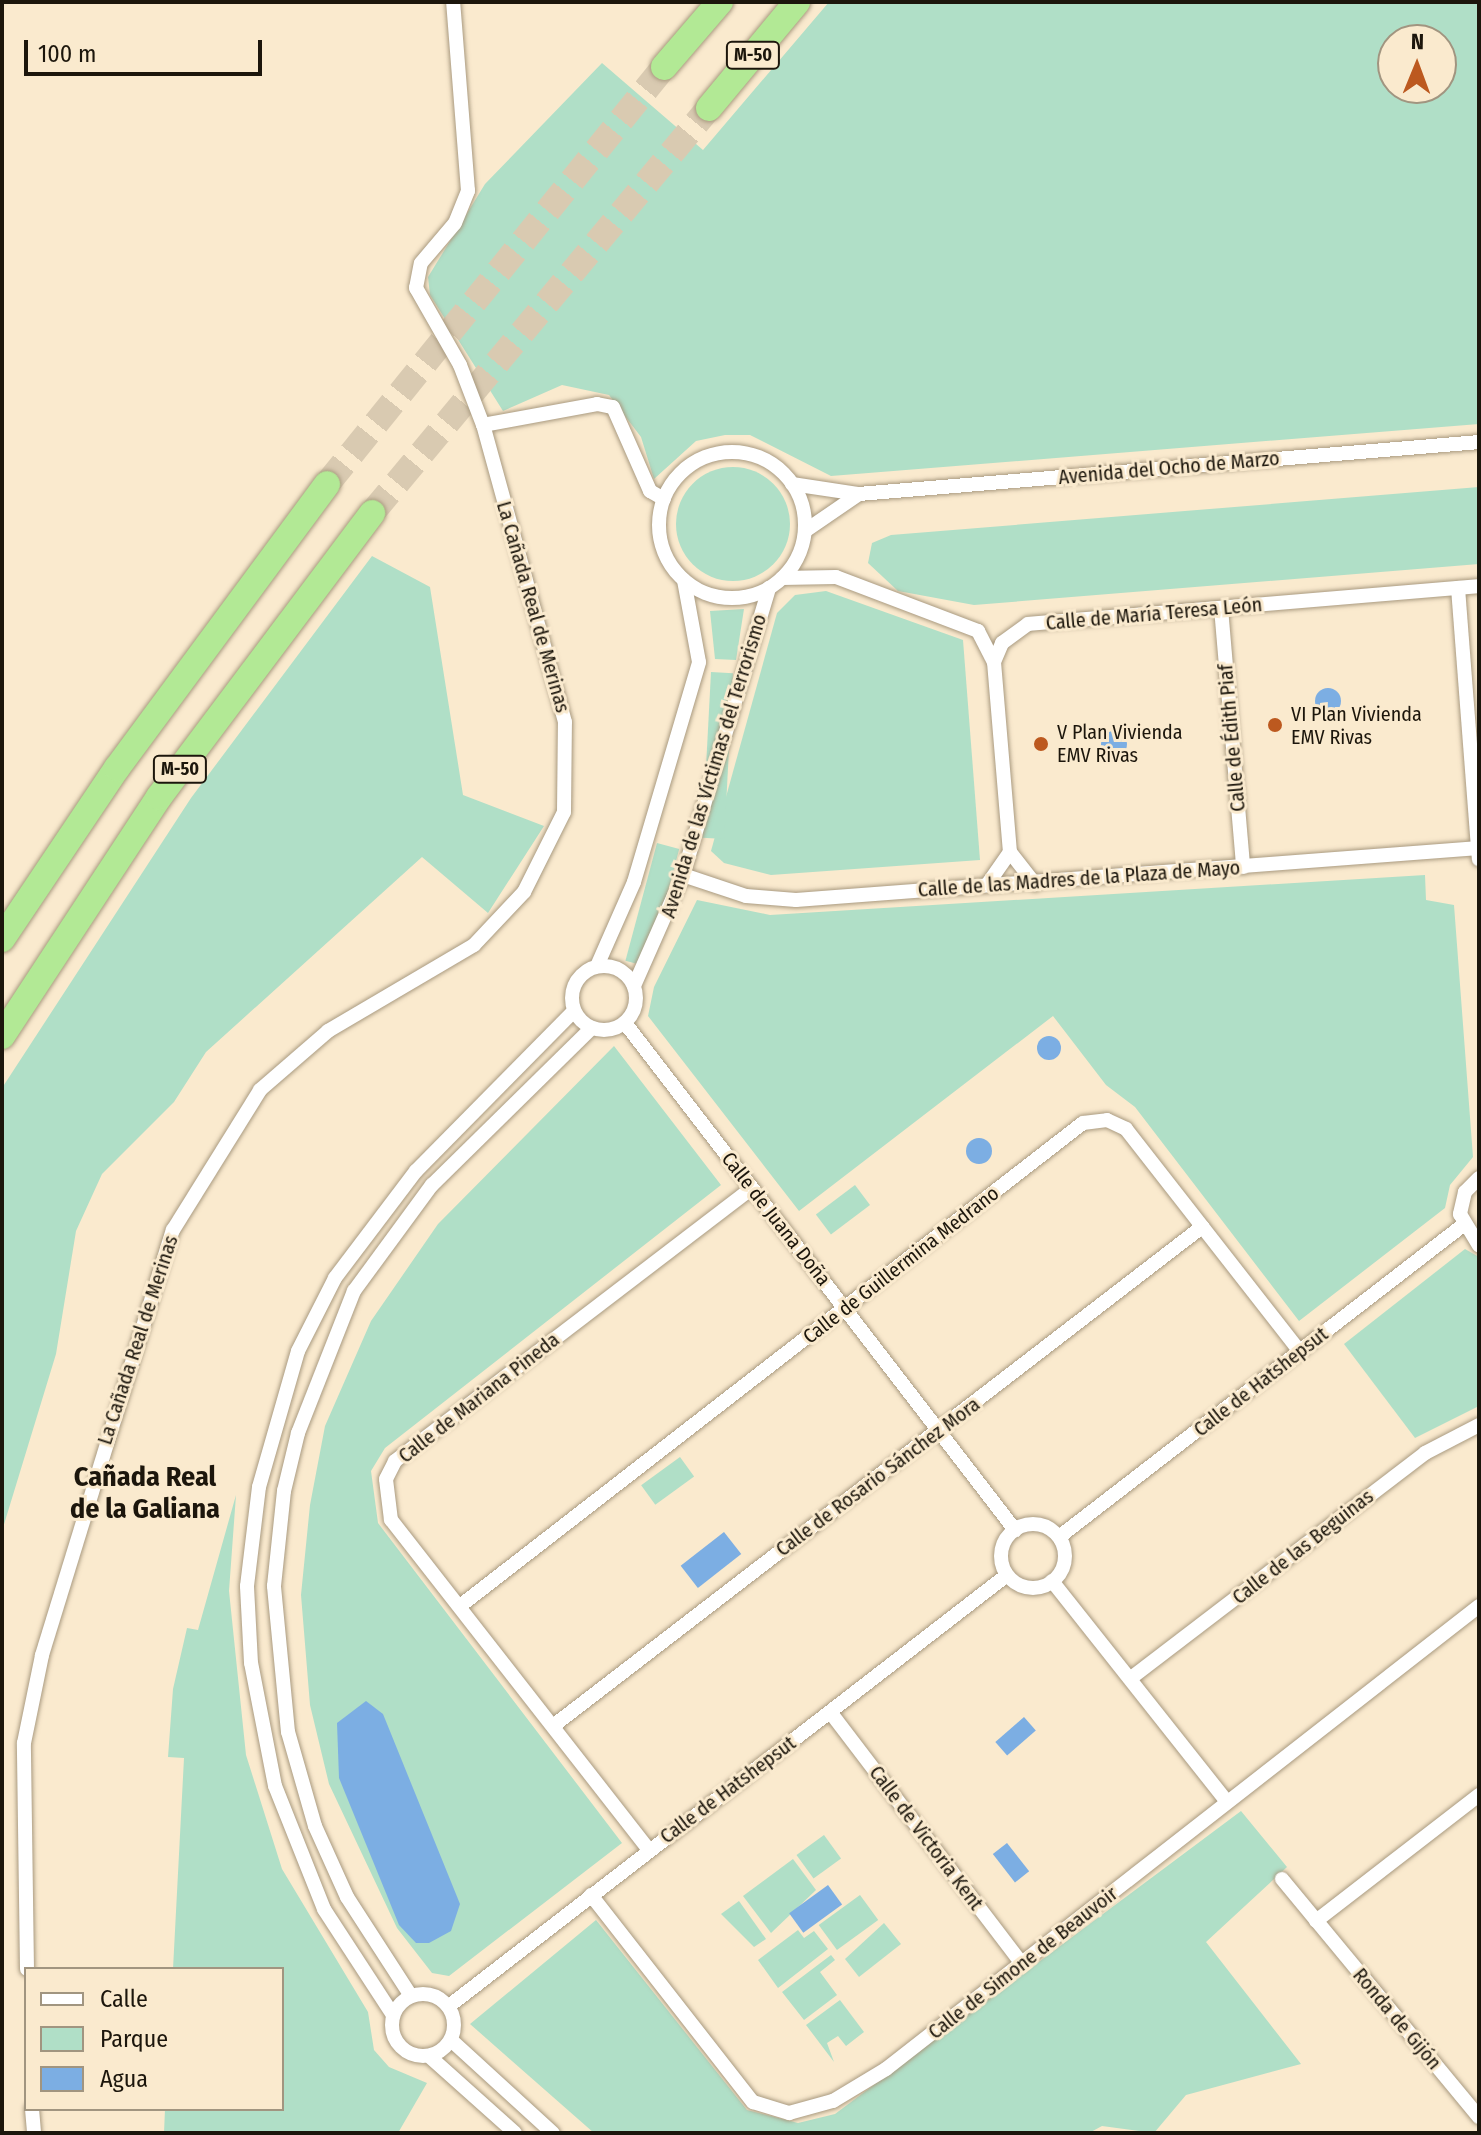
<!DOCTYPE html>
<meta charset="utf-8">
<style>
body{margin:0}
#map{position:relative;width:1481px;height:2135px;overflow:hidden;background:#faeace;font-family:"Fira Sans Condensed",sans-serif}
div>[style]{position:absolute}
.green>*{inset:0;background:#b0dfc7;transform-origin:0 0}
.round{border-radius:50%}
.water>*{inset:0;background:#7caee3;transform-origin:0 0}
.motorway-tunnel>*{height:26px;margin-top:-13px;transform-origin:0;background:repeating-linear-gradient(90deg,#d9cab1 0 26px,transparent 0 39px)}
.roads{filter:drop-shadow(0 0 2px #a99a80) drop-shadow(0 0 2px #a99a80)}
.minor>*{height:14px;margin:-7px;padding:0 7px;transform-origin:7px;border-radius:7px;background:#fff}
.minor>.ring{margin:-7px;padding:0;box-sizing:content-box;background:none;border:14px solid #fff;border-radius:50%}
.motorway>*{height:26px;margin:-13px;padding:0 13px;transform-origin:13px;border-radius:13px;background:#b2e995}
.dots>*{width:22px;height:22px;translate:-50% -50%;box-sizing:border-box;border:4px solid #faeace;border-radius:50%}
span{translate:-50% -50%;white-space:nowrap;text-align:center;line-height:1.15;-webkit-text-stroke:6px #faeace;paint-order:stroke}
.shield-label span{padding:2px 6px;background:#faeace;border:2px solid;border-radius:6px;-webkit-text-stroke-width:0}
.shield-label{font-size:18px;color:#1c160c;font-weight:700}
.street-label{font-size:20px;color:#1c160c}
.poi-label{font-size:20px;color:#1c160c}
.left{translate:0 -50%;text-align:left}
.district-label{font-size:28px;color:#1c160c;font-weight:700}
.frame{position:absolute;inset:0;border:4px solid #1c160c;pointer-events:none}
.legend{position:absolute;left:24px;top:1967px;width:260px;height:144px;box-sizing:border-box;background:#faeace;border:2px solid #a19580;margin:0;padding:10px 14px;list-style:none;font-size:24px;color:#1c160c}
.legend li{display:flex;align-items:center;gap:16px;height:40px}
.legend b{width:40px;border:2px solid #a19580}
.north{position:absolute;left:1377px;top:24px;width:80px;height:80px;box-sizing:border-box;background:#faeace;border:2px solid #a19580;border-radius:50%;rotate:1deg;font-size:22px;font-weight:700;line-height:32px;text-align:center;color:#1c160c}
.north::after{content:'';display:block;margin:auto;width:28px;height:36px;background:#bc591f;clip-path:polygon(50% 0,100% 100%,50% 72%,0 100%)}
.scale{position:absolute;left:24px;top:40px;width:238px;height:36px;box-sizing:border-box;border:4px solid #1c160c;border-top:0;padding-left:10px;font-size:24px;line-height:28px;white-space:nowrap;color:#1c160c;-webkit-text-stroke:6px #faeace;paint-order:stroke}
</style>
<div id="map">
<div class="green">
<i style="clip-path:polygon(evenodd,829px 2px,1479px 2px,1479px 424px,831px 476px,750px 435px,725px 435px,696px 441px,654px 479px,641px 437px,609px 395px,562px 385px,503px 411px,430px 295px,428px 277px,485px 184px,602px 63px,703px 150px,829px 2px,1393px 40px,1441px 40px,1441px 88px,1393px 88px,1393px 40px)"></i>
<i class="round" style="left:676px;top:467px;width:114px;height:114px"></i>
<i style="clip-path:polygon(1479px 487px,1479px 564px,974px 605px,898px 591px,868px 563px,872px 543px,891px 535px)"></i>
<i style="clip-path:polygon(372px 556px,430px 587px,463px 795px,544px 826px,488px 913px,422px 857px,206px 1052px,174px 1102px,102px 1174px,76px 1231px,56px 1354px,2px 1531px,2px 1088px,191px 798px)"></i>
<i style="clip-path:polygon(826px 591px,963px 640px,980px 860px,771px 875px,724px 863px,711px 851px,777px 613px,795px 595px)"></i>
<i style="clip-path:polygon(744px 609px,736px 660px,715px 659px,710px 611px)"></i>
<i style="left:711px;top:672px;width:22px;height:166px;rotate:3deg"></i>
<i style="left:657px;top:843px;width:23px;height:122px;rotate:15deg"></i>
<i style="clip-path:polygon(1425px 875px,1426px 900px,1454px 905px,1473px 1157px,1450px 1185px,1445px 1208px,1299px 1321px,1135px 1107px,1106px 1085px,1053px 1016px,799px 1211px,648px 1016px,654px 987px,697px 900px,770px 915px)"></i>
<i style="clip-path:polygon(614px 1046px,721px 1185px,385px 1448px,371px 1471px,378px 1523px,622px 1843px,449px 1976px,432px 1973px,397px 1928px,329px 1784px,310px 1705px,301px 1595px,310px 1505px,325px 1426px,371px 1321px,438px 1224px)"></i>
<i style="left:855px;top:1185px;width:25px;height:49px;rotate:53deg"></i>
<i style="clip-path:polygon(1465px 1249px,1479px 1257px,1479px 1406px,1415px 1438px,1344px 1344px)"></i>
<i style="left:680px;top:1457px;width:24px;height:48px;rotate:54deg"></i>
<i style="clip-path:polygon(236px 1495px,229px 1591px,246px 1755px,282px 1869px,368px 2012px,374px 2050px,389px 2067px,427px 2083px,398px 2133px,164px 2133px,165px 2109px,282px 2109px,282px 1969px,173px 1969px,184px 1758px,168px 1757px,173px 1689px,187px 1628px,198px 1630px)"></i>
<i style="clip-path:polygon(1241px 1811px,1287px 1867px,1206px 1942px,1301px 2064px,1186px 2095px,1154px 2133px,1102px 2126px,1089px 2133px,594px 2133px,470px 2024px,596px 1920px,747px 2110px,798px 2123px,835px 2114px)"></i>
<i style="left:824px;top:1835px;width:29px;height:34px;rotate:54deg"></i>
<i style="clip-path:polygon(793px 1859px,816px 1890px,771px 1933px,743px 1896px)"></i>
<i style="left:860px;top:1895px;width:31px;height:51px;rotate:54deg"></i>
<i style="clip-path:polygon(739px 1901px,766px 1939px,754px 1947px,721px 1914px)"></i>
<i style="clip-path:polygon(884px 1923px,901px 1944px,859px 1977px,845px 1959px)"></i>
<i style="clip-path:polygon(798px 1930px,804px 1938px,814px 1931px,828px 1949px,778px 1988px,758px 1960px)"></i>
<i style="clip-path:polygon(831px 1955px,835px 1960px,820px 1972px,837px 1995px,804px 2020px,782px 1992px)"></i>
<i style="clip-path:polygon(840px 2000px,864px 2032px,846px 2046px,838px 2036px,827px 2043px,834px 2062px,806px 2025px)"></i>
</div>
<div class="water">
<i class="round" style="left:1315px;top:688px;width:26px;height:26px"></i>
<i class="round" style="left:1101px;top:731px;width:26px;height:26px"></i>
<i class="round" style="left:1037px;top:1036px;width:24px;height:24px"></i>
<i class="round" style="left:966px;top:1138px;width:26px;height:26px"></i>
<i style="left:724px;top:1532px;width:28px;height:55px;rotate:52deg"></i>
<i style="clip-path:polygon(366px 1701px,383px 1714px,460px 1904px,451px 1931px,429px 1943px,416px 1943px,399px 1925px,339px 1778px,337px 1723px)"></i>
<i style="left:1024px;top:1717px;width:18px;height:38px;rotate:49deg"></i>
<i style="left:1007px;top:1843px;width:36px;height:18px;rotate:52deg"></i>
<i style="left:828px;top:1885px;width:24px;height:48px;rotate:54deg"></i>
</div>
<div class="motorway-tunnel">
<i style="left:327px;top:484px;width:536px;rotate:-51.06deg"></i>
<i style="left:372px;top:513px;width:527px;rotate:-50.24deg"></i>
</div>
<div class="roads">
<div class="minor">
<i style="left:483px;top:425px;width:116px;rotate:-10.4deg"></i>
<i style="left:597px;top:404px;width:16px;rotate:11deg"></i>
<i style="left:613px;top:407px;width:92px;rotate:66.2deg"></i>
<i style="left:650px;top:491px;width:16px;rotate:30deg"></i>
<i class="ring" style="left:659px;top:452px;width:132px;height:132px"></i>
<i style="left:792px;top:484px;width:68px;rotate:8.5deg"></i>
<i style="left:859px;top:494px;width:622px;rotate:-4.79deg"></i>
<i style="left:805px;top:531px;width:65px;rotate:-34.4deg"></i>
<i style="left:782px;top:578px;width:54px;rotate:-1.1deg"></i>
<i style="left:836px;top:577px;width:152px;rotate:20.8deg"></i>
<i style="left:978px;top:631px;width:35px;rotate:63deg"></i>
<i style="left:994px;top:662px;width:191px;rotate:85.2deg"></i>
<i style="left:1010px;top:852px;width:40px;rotate:124.9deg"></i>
<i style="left:1458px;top:588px;width:272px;rotate:85.6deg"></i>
<i style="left:1221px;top:608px;width:260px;rotate:85.1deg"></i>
<i style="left:994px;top:662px;width:21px;rotate:-67deg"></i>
<i style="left:1002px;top:643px;width:32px;rotate:-36deg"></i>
<i style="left:1028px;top:624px;width:453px;rotate:-4.8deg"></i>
<i style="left:1010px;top:852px;width:41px;rotate:52deg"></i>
<i style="left:683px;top:875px;width:66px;rotate:18.4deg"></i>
<i style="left:746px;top:896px;width:50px;rotate:4.6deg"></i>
<i style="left:796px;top:900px;width:685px;rotate:-4.35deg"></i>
<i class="ring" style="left:572px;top:966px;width:50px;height:50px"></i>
<i style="left:597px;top:966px;width:92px;rotate:-66.2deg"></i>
<i style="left:634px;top:882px;width:229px;rotate:-73.5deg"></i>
<i style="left:699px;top:662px;width:83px;rotate:-100.4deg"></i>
<i style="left:634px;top:986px;width:121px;rotate:-66.2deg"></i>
<i style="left:683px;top:875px;width:300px;rotate:-73.3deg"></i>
<i style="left:625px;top:1023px;width:640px;rotate:52.43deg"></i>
<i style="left:1479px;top:1178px;width:20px;rotate:135deg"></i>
<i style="left:1465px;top:1192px;width:23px;rotate:103deg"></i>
<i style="left:1460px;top:1214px;width:37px;rotate:59deg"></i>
<i class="ring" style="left:1001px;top:1524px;width:50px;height:50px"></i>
<i style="left:1059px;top:1537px;width:509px;rotate:-37.66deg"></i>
<i style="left:1052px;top:1581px;width:278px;rotate:51.6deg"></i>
<i style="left:460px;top:1606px;width:788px;rotate:-37.79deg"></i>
<i style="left:1083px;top:1123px;width:24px;rotate:-7deg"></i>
<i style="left:1107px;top:1120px;width:21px;rotate:25deg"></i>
<i style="left:1126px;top:1129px;width:283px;rotate:52deg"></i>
<i style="left:1131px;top:1678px;width:370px;rotate:-37.4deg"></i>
<i style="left:1425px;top:1453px;width:61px;rotate:-27.4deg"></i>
<i style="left:831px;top:1713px;width:315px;rotate:52.7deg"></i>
<i style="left:553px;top:1726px;width:819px;rotate:-37.56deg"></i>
<i style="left:649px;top:1850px;width:419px;rotate:-128deg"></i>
<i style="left:391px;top:1520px;width:41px;rotate:-97deg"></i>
<i style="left:386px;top:1479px;width:20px;rotate:-63deg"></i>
<i style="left:395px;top:1461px;width:449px;rotate:-37.4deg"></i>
<i style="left:1282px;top:1879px;width:309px;rotate:50.4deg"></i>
<i style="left:591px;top:1895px;width:263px;rotate:52deg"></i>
<i style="left:753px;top:2102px;width:38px;rotate:17deg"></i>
<i style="left:789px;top:2113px;width:46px;rotate:-15.3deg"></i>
<i style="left:833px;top:2101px;width:62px;rotate:-31.1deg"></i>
<i style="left:886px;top:2069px;width:752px;rotate:-37.98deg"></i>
<i style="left:1316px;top:1921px;width:206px;rotate:-37.7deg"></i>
<i style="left:27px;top:1969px;width:226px;rotate:-90.8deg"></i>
<i style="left:24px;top:1743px;width:90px;rotate:-78.4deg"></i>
<i style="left:42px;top:1655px;width:445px;rotate:-72.9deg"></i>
<i style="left:173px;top:1230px;width:165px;rotate:-58.1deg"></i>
<i style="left:260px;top:1090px;width:90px;rotate:-40.9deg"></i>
<i style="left:328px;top:1031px;width:169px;rotate:-30.5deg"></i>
<i style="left:474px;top:945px;width:73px;rotate:-46.7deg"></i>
<i style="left:524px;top:892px;width:89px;rotate:-63.4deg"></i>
<i style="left:564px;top:812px;width:90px;rotate:-89.4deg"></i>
<i style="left:565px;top:722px;width:308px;rotate:-105.4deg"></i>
<i style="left:483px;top:425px;width:64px;rotate:-111deg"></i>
<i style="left:460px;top:365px;width:89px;rotate:-119.7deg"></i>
<i style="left:416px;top:288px;width:25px;rotate:-79deg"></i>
<i style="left:421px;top:263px;width:52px;rotate:-49.6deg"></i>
<i style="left:455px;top:223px;width:35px;rotate:-68deg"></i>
<i style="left:468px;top:191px;width:190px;rotate:-94.5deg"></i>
<i class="ring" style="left:392px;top:1994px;width:48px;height:48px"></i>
<i style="left:411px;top:1996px;width:118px;rotate:-122.9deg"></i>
<i style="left:347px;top:1897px;width:78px;rotate:-114.3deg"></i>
<i style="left:315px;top:1826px;width:98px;rotate:-106deg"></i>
<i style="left:288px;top:1732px;width:147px;rotate:-95.5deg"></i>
<i style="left:274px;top:1586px;width:96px;rotate:-84deg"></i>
<i style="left:284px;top:1491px;width:60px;rotate:-76.4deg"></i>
<i style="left:298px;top:1433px;width:153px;rotate:-68.5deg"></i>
<i style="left:354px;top:1291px;width:132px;rotate:-53.7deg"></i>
<i style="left:432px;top:1185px;width:224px;rotate:-44.5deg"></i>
<i style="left:449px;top:2006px;width:705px;rotate:-37.68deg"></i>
<i style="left:393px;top:2015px;width:126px;rotate:-123.1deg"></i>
<i style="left:324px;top:1909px;width:132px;rotate:-111.7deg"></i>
<i style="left:275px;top:1786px;width:125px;rotate:-101deg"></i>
<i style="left:251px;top:1663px;width:77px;rotate:-93deg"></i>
<i style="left:247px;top:1586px;width:100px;rotate:-83.1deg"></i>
<i style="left:259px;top:1487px;width:141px;rotate:-74deg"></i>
<i style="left:298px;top:1351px;width:82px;rotate:-63.1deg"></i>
<i style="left:335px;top:1278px;width:134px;rotate:-52.9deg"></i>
<i style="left:416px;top:1171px;width:225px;rotate:-45.4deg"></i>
<i style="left:451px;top:2040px;width:138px;rotate:42.4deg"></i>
<i style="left:429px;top:2056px;width:115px;rotate:41.8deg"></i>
<i style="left:32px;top:2109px;width:24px;rotate:85deg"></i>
</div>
<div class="motorway">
<i style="left:664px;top:67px;width:86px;rotate:-49.3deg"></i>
<i style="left:709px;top:108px;width:138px;rotate:-50.3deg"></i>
<i style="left:2px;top:939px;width:206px;rotate:-56.1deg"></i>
<i style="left:117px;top:768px;width:353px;rotate:-53.5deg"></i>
<i style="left:2px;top:1036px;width:286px;rotate:-56.7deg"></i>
<i style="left:159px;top:797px;width:355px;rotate:-53.1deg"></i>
</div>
</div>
<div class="dots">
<i style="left:1275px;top:725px;background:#bc591f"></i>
<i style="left:1041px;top:744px;background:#bc591f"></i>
</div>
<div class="shield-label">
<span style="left:753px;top:55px">M-50</span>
<span style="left:180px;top:769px">M-50</span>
</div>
<div class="street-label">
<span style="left:1169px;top:468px;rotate:-5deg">Avenida del Ocho de Marzo</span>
<span style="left:533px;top:607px;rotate:74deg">La Cañada Real de Merinas</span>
<span style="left:1154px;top:614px;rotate:-5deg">Calle de María Teresa León</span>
<span style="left:1232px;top:738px;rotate:-95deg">Calle de Édith Piaf</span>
<span style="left:714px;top:766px;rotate:-73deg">Avenida de las Víctimas del Terrorismo</span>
<span style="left:1079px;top:879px;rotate:-4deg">Calle de las Madres de la Plaza de Mayo</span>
<span style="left:776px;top:1219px;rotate:52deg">Calle de Juana Doña</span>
<span style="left:901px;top:1265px;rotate:-38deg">Calle de Guillermina Medrano</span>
<span style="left:138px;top:1340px;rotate:-72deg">La Cañada Real de Merinas</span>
<span style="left:1261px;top:1382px;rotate:-38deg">Calle de Hatshepsut</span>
<span style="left:479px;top:1398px;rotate:-38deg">Calle de Mariana Pineda</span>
<span style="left:878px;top:1477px;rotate:-37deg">Calle de Rosario Sánchez Mora</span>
<span style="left:1303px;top:1547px;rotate:-38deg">Calle de las Beguinas</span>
<span style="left:728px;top:1790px;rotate:-37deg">Calle de Hatshepsut</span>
<span style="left:926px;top:1838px;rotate:53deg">Calle de Victoria Kent</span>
<span style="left:1023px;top:1963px;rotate:-38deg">Calle de Simone de Beauvoir</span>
<span style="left:1397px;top:2019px;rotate:50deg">Ronda de Gijón</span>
</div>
<div class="poi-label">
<span class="left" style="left:1291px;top:726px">VI Plan Vivienda<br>EMV Rivas</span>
<span class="left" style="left:1057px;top:744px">V Plan Vivienda<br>EMV Rivas</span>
</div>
<div class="district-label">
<span style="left:145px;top:1493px">Cañada Real<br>de la Galiana</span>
</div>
<div class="frame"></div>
<ul class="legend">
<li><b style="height:10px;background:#fff"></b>Calle</li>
<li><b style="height:22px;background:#b0dfc7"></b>Parque</li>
<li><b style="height:22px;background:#7caee3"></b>Agua</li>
</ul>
<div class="north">N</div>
<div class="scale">100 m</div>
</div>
